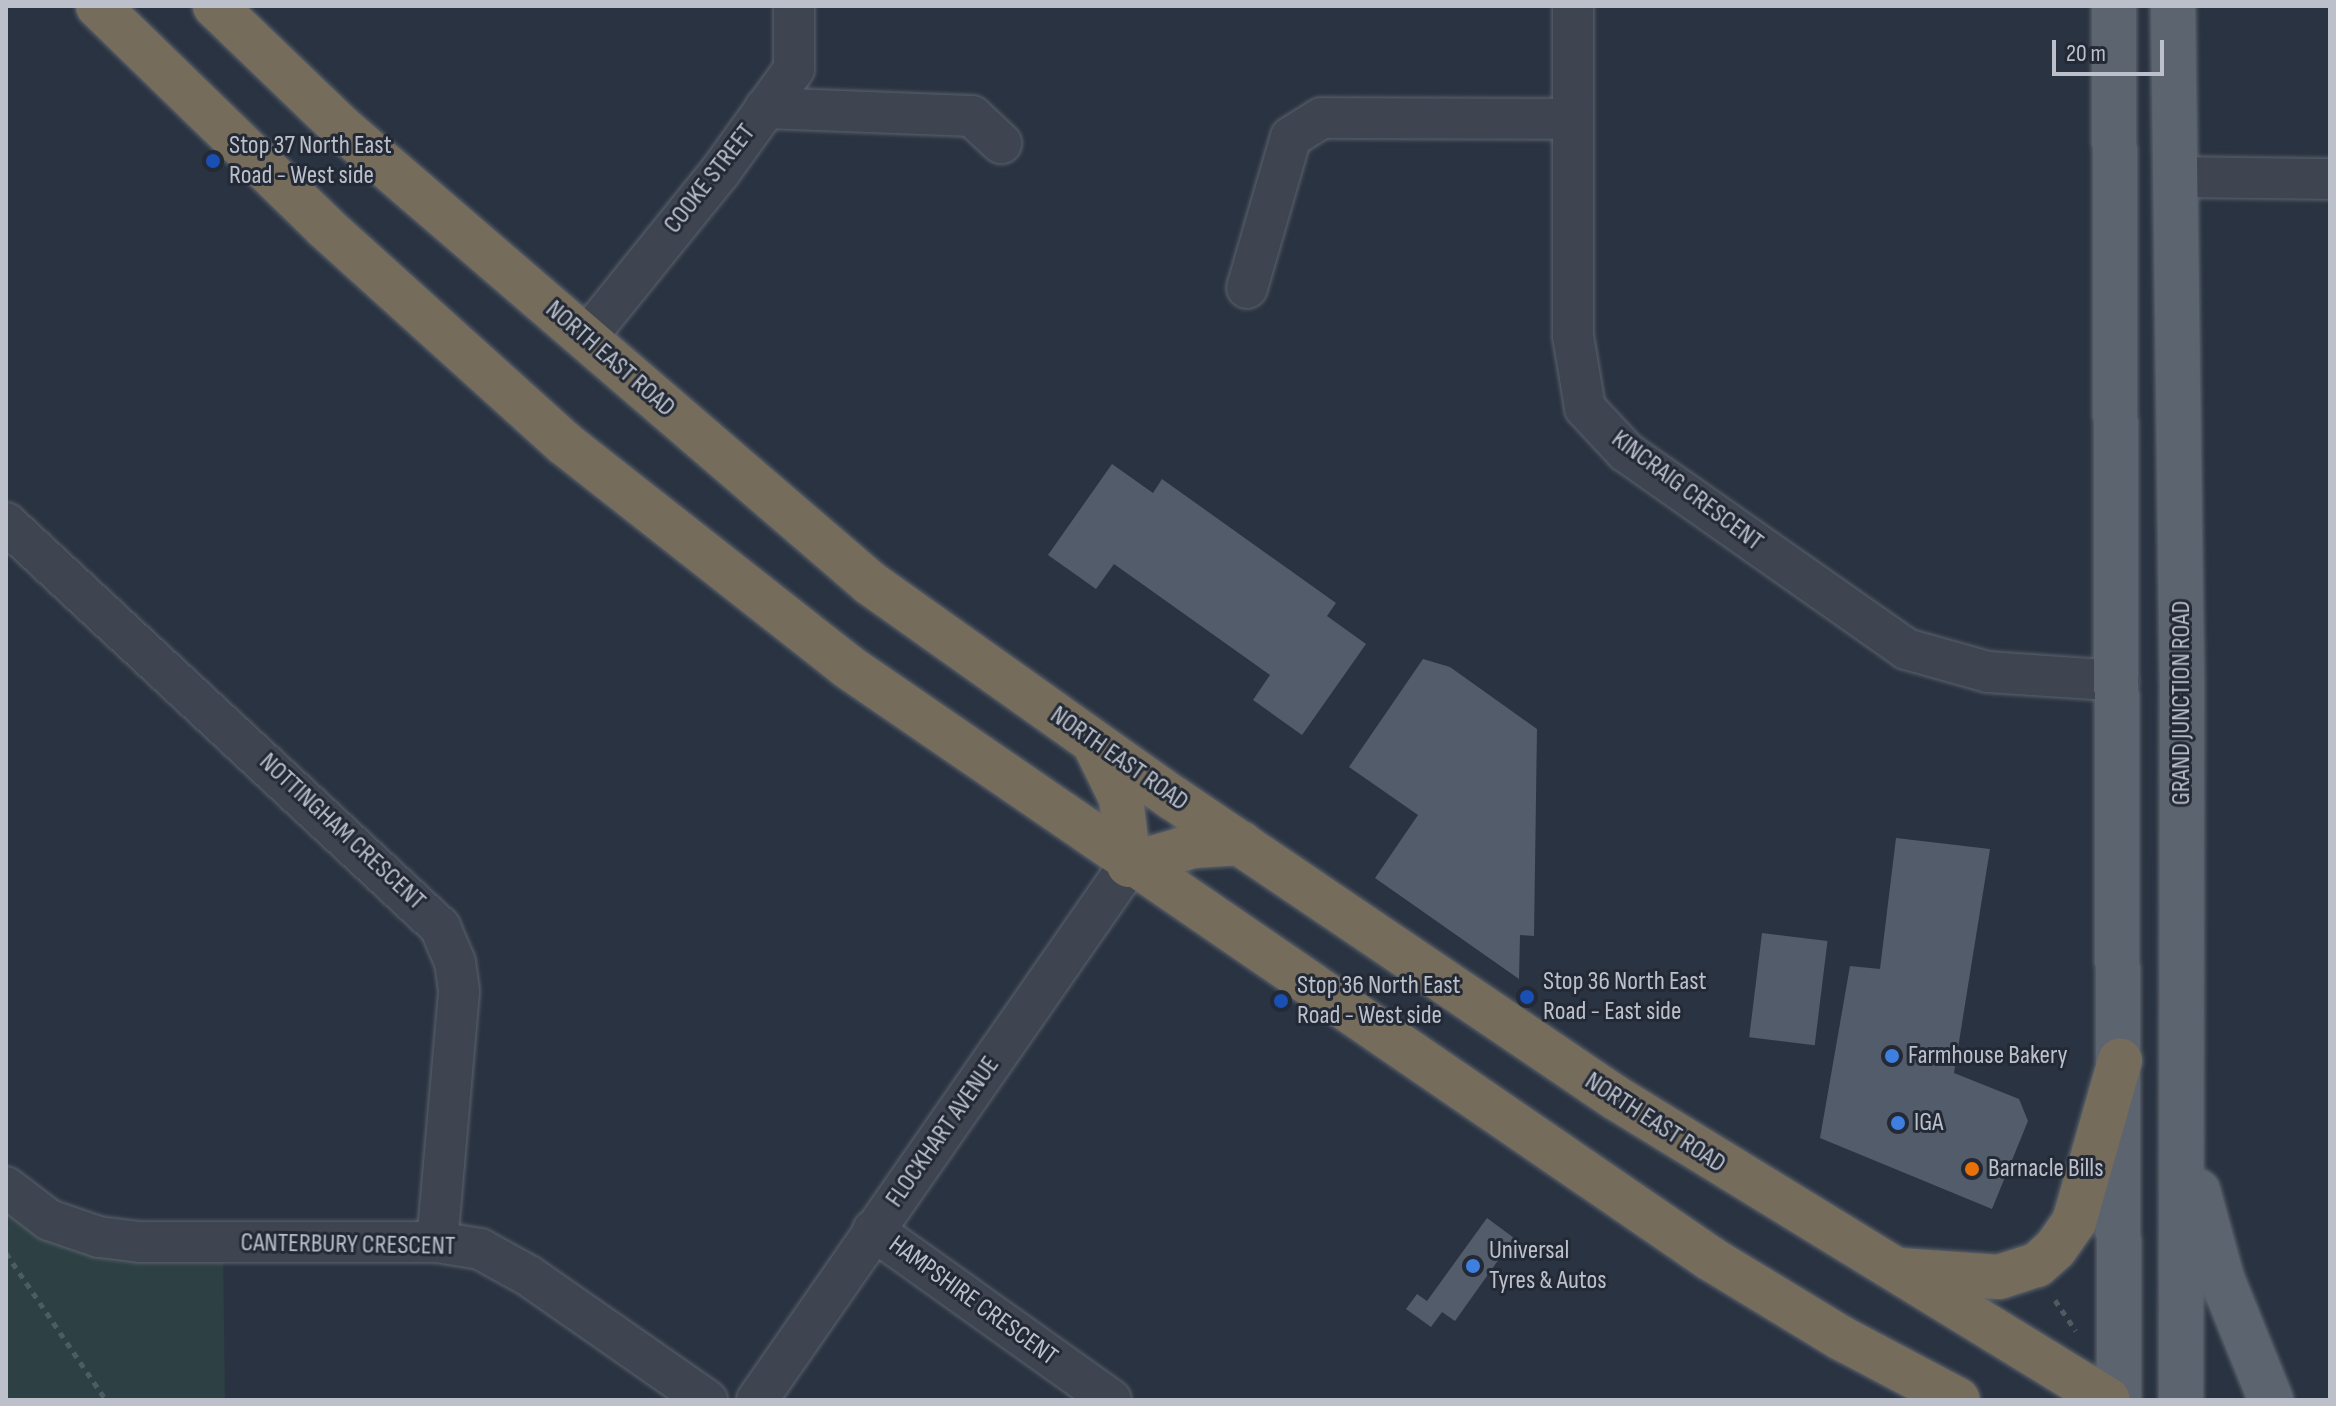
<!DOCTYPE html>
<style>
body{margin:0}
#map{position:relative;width:2336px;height:1406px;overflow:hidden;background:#2a3341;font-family:"Sofia Sans Condensed",sans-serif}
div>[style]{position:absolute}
.green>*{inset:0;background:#2d4043}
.building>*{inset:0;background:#535c6b;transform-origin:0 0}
.path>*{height:5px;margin-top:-2.5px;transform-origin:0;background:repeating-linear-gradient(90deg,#4c5d60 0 6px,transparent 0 12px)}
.roads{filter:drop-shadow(0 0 2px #5c636e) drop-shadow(0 0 2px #5c636e)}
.minor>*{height:40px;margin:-20px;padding:0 20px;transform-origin:20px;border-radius:20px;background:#3e4551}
.major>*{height:44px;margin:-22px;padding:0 22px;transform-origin:22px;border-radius:22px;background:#5c6470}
.highway>*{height:44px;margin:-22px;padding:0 22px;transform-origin:22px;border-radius:22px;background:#766c5c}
.dots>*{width:22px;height:22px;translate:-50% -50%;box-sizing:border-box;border:4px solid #232a36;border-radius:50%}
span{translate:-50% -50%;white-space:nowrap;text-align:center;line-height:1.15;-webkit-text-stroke:6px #232a36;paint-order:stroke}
.poi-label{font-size:26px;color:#bbc0cb}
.left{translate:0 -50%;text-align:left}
.street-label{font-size:26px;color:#bbc0cb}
.frame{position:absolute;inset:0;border:8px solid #bbc0cb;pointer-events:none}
.scale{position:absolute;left:2052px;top:40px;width:112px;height:36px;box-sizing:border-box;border:4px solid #bbc0cb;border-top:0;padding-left:10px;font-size:24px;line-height:28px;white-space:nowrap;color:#bbc0cb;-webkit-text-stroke:6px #232a36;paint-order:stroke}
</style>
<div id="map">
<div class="green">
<i style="clip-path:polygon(6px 1187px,31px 1209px,223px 1243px,225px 1400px,6px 1400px)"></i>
</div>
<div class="building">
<i style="clip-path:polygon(1112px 464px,1153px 493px,1162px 479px,1336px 603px,1327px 616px,1366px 644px,1302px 735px,1253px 700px,1270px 675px,1114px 564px,1096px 589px,1048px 555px)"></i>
<i style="clip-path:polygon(1423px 659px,1450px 667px,1537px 729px,1534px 936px,1520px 935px,1519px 979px,1375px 878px,1418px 815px,1349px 767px)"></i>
<i style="clip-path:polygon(1896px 838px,1990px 849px,1954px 1073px,2019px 1099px,2028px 1121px,1992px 1209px,1820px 1138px,1850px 966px,1880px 969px)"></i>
<i style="left:1762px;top:933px;width:66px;height:105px;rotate:7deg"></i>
<i style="clip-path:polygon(1487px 1218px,1514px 1238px,1455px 1321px,1442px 1312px,1431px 1327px,1406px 1309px,1417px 1294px,1427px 1301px)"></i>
</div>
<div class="path">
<i style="left:6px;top:1253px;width:178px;rotate:55.8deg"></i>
<i style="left:2055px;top:1300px;width:37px;rotate:56deg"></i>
</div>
<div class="roads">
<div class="minor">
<i style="left:1573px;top:6px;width:330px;rotate:90deg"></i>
<i style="left:1573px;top:336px;width:73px;rotate:80.5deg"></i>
<i style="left:1585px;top:408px;width:60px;rotate:47deg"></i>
<i style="left:1626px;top:452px;width:342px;rotate:35.1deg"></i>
<i style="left:1906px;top:649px;width:85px;rotate:15.7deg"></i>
<i style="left:1988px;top:672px;width:131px;rotate:3.9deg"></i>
<i style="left:765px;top:108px;width:207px;rotate:2.2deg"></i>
<i style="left:972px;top:116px;width:40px;rotate:43deg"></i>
<i style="left:2175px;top:177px;width:155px;rotate:0.7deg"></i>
<i style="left:1247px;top:288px;width:157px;rotate:-73.8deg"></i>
<i style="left:1291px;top:137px;width:36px;rotate:-32deg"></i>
<i style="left:1322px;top:118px;width:251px;rotate:0.2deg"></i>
<i style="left:586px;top:338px;width:213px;rotate:-51.1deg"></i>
<i style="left:720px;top:172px;width:127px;rotate:-54.3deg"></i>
<i style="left:794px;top:69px;width:63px;rotate:-90deg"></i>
<i style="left:6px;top:523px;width:593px;rotate:42.95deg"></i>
<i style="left:440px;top:927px;width:38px;rotate:67deg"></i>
<i style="left:455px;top:962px;width:30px;rotate:82deg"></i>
<i style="left:459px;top:992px;width:251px;rotate:95deg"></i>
<i style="left:6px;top:1187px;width:54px;rotate:37.5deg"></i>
<i style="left:49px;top:1220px;width:53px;rotate:18.8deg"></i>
<i style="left:99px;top:1237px;width:41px;rotate:7deg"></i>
<i style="left:140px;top:1242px;width:297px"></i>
<i style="left:437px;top:1242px;width:44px;rotate:9.2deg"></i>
<i style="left:480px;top:1249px;width:56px;rotate:28.9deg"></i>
<i style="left:529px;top:1276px;width:217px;rotate:34.9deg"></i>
<i style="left:873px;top:1230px;width:292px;rotate:35.5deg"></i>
<i style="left:757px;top:1400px;width:652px;rotate:-55.19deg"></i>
</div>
<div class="major">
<i style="left:2114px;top:6px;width:1394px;rotate:89.79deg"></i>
<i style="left:2173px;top:6px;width:675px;rotate:89.24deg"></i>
<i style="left:2182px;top:681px;width:719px;rotate:90.08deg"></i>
<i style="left:2198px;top:1191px;width:91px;rotate:74.7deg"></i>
<i style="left:2222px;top:1279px;width:131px;rotate:68deg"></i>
</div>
<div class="highway">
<i style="left:98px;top:6px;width:317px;rotate:44.2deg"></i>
<i style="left:325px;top:227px;width:322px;rotate:42.1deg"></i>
<i style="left:564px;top:443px;width:360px;rotate:38.2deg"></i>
<i style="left:847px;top:666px;width:1048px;rotate:34.46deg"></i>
<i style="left:1711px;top:1259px;width:152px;rotate:31.3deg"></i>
<i style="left:1841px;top:1338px;width:132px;rotate:27.9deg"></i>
<i style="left:215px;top:6px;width:178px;rotate:43.9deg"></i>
<i style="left:343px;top:129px;width:696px;rotate:40.74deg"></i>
<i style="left:870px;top:583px;width:372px;rotate:35.4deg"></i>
<i style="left:1173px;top:798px;width:535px;rotate:34.11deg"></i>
<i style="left:1616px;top:1098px;width:577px;rotate:31.54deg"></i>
<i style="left:1095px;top:745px;width:59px;rotate:63.9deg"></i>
<i style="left:1121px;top:798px;width:67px;rotate:83.2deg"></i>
<i style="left:1129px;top:865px;width:67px;rotate:-16.5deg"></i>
<i style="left:1193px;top:846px;width:48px;rotate:-3.6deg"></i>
<i style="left:1899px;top:1270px;width:100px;rotate:4deg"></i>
<i style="left:1999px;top:1277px;width:40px;rotate:-18deg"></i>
<i style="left:2037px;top:1265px;width:24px;rotate:-42deg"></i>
<i style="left:2055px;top:1249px;width:33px;rotate:-55deg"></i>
<i style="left:2074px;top:1222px;width:168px;rotate:-74.1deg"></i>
</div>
</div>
<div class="dots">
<i style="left:213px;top:161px;background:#1a4fb4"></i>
<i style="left:1527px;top:997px;background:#1a4fb4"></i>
<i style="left:1281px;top:1001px;background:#1a4fb4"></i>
<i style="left:1892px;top:1056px;background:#3f7fe0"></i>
<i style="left:1898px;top:1123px;background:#3f7fe0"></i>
<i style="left:1972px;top:1169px;background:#e8710a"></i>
<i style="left:1473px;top:1266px;background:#3f7fe0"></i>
</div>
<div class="poi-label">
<span class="left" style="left:229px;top:161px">Stop 37 North East<br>Road - West side</span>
<span class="left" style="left:1543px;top:997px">Stop 36 North East<br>Road - East side</span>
<span class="left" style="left:1297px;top:1001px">Stop 36 North East<br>Road - West side</span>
<span class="left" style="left:1908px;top:1056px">Farmhouse Bakery</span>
<span class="left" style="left:1914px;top:1123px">IGA</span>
<span class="left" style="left:1988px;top:1169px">Barnacle Bills</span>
<span class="left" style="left:1489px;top:1266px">Universal<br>Tyres &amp; Autos</span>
</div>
<div class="street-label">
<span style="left:710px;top:179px;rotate:-52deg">COOKE STREET</span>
<span style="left:610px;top:359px;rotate:41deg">NORTH EAST ROAD</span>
<span style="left:1687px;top:491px;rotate:37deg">KINCRAIG CRESCENT</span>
<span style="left:2182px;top:703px;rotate:-90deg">GRAND JUNCTION ROAD</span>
<span style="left:1119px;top:759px;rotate:35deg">NORTH EAST ROAD</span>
<span style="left:342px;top:832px;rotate:43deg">NOTTINGHAM CRESCENT</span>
<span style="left:1655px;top:1123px;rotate:33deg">NORTH EAST ROAD</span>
<span style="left:943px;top:1132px;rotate:-55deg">FLOCKHART AVENUE</span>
<span style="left:348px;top:1245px;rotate:1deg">CANTERBURY CRESCENT</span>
<span style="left:973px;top:1301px;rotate:36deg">HAMPSHIRE CRESCENT</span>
</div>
<div class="frame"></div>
<div class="scale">20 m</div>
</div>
